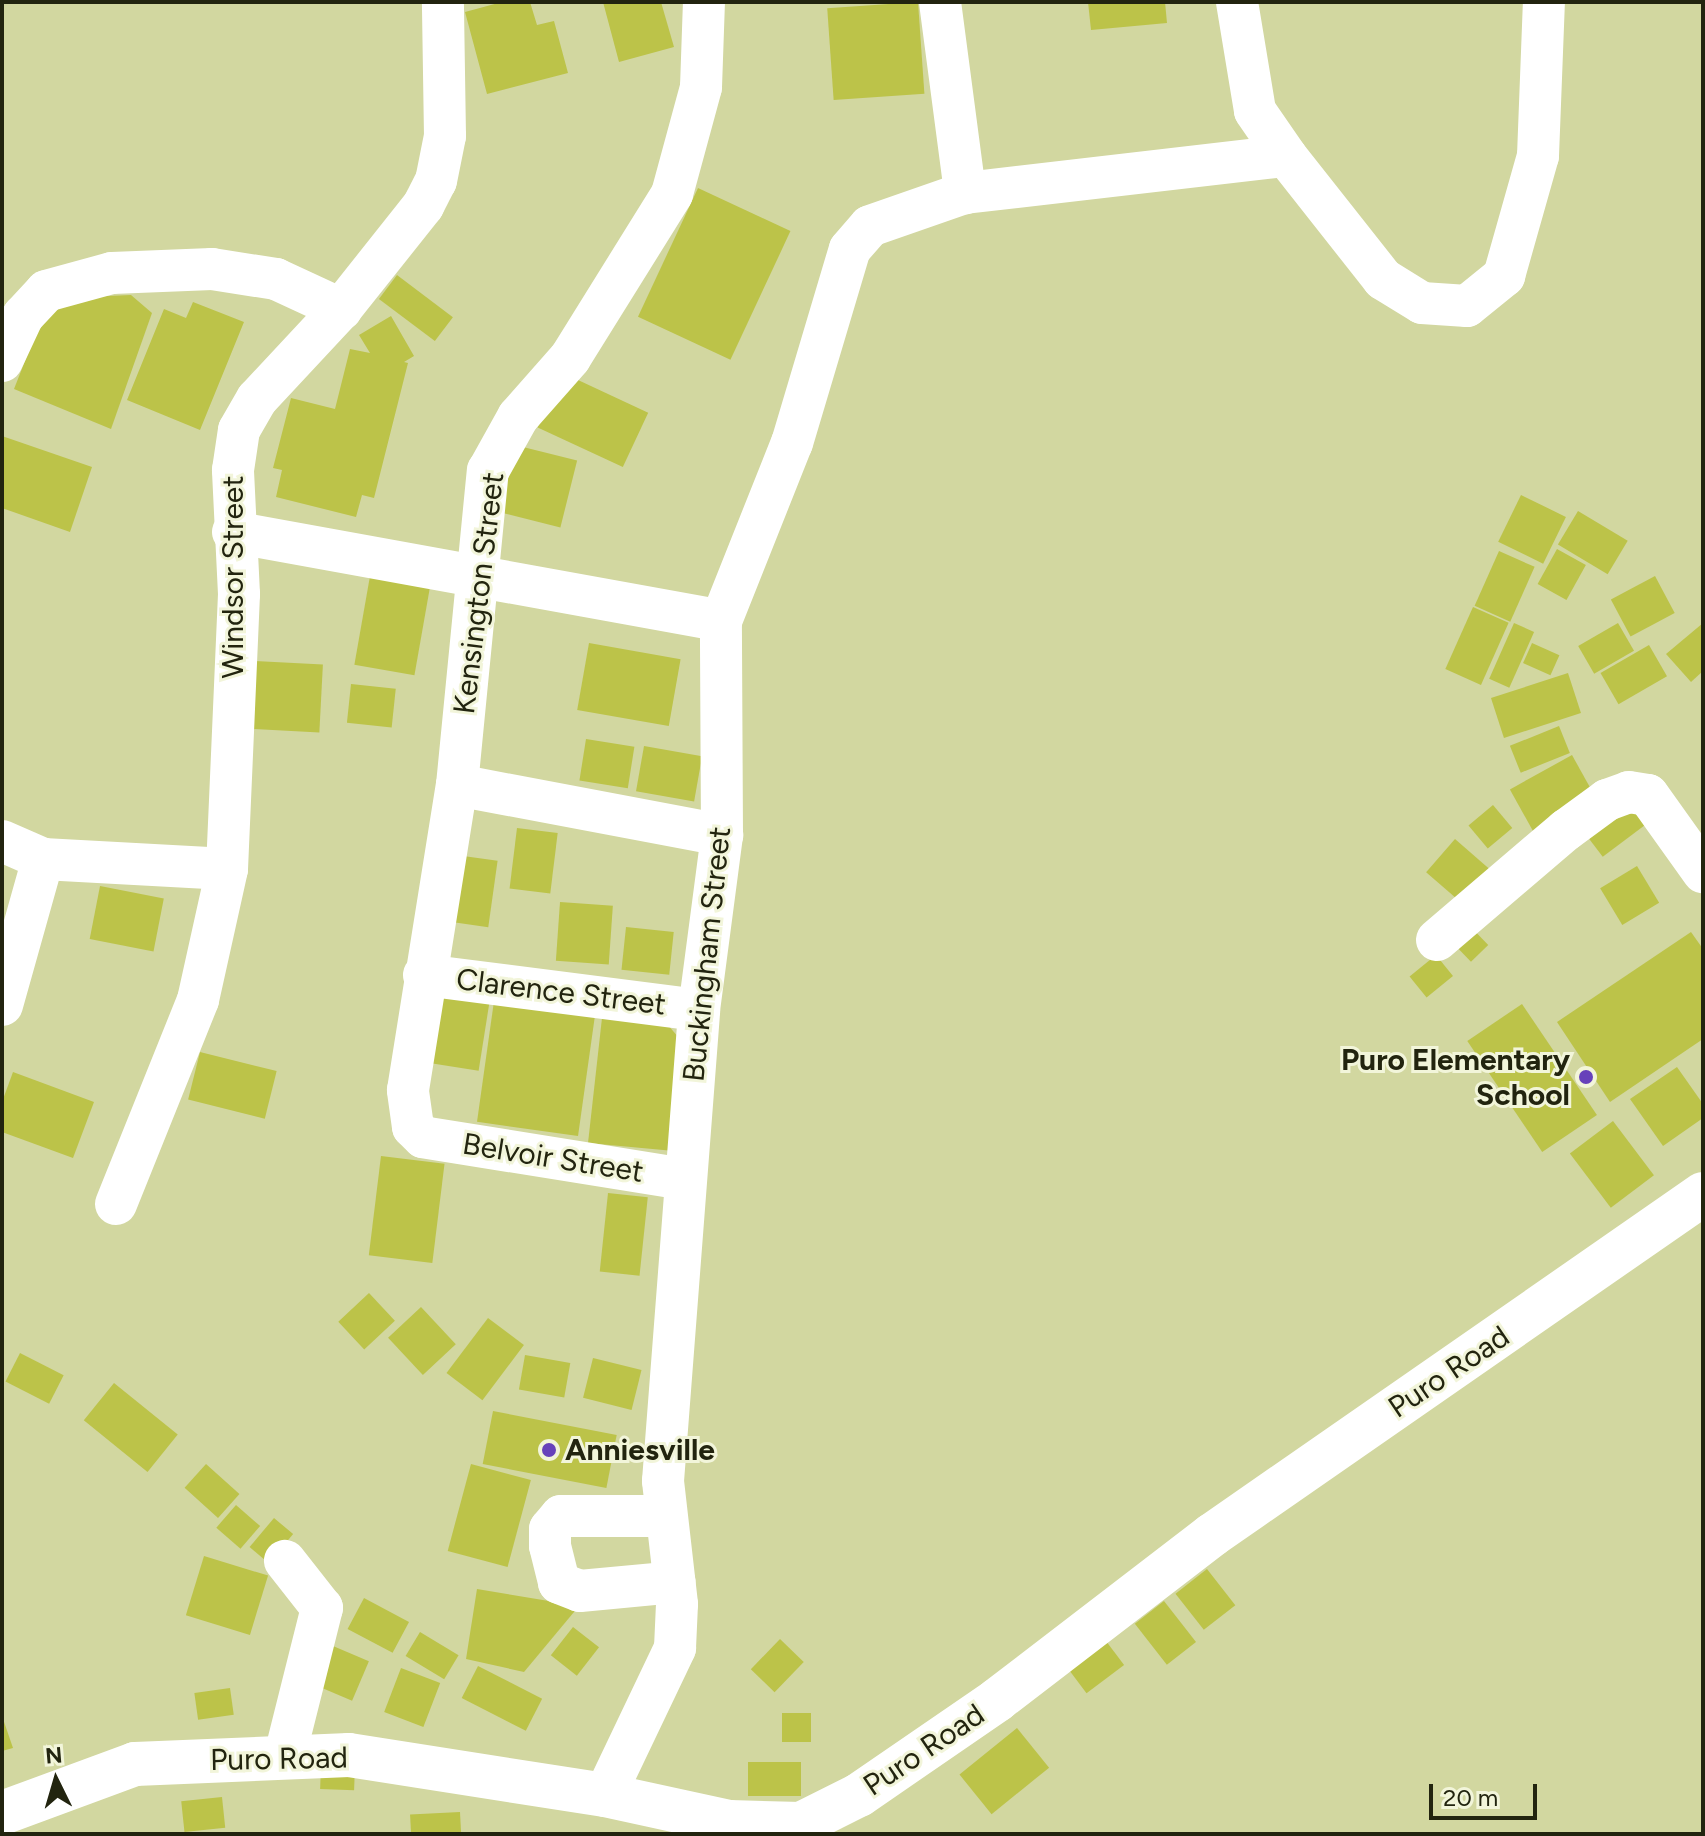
<!DOCTYPE html>
<style>
body{margin:0}
#map{position:relative;width:1705px;height:1836px;overflow:hidden;background:#d2d7a0;font-family:Figtree,sans-serif}
div>[style]{position:absolute}
.building>*{inset:0;background:#bcc349;transform-origin:0 0}
.street>*{height:42px;margin:-21px;padding:0 21px;transform-origin:21px;border-radius:21px;background:#fff}
.secondary>*{height:44px;margin:-22px;padding:0 22px;transform-origin:22px;border-radius:22px;background:#fff}
.dots>*{width:22px;height:22px;translate:-50% -50%;box-sizing:border-box;border:4px solid #f2f5da;border-radius:50%}
span{translate:-50% -50%;white-space:nowrap;text-align:center;line-height:1.15;-webkit-text-stroke:6px #f2f5da;paint-order:stroke}
.street-label{font-size:30px;color:#22240f}
.poi-label{font-size:30px;color:#22240f;font-weight:700}
.right{translate:-100% -50%;text-align:right}
.left{translate:0 -50%;text-align:left}
.frame{position:absolute;inset:0;border:4px solid #22240f;pointer-events:none}
.north{position:absolute;left:16px;top:1740px;width:80px;height:80px;-webkit-text-stroke:6px #f2f5da;paint-order:stroke;rotate:355deg;font-size:22px;font-weight:700;line-height:32px;text-align:center;color:#22240f}
.north::after{content:'';display:block;margin:auto;width:28px;height:36px;background:#22240f;clip-path:polygon(50% 0,100% 100%,50% 72%,0 100%)}
.scale{position:absolute;left:1429px;top:1784px;width:108px;height:36px;box-sizing:border-box;border:4px solid #22240f;border-top:0;padding-left:10px;font-size:24px;line-height:28px;white-space:nowrap;color:#22240f;-webkit-text-stroke:6px #f2f5da;paint-order:stroke}
</style>
<div id="map">
<div class="building">
<i style="clip-path:polygon(502px 2px,530px 2px,537px 25px,554px 21px,568px 73px,487px 94px,465px 12px)"></i>
<i style="clip-path:polygon(603px 2px,661px 2px,674px 47px,619px 62px)"></i>
<i style="left:918px;top:2px;width:92px;height:91px;rotate:86deg"></i>
<i style="clip-path:polygon(1088px 2px,1165px 2px,1167px 23px,1091px 30px)"></i>
<i style="left:698px;top:188px;width:102px;height:142px;rotate:25deg"></i>
<i style="left:397px;top:275px;width:70px;height:30px;rotate:37deg"></i>
<i style="clip-path:polygon(131px 295px,152px 313px,111px 429px,14px 389px,45px 310px,61px 298px)"></i>
<i style="clip-path:polygon(193px 302px,244px 322px,200px 430px,127px 400px,164px 309px,186px 318px)"></i>
<i style="clip-path:polygon(391px 316px,414px 356px,404px 362px,408px 363px,374px 498px,362px 495px,356px 517px,276px 497px,282px 470px,273px 468px,291px 398px,335px 409px,350px 349px,370px 353px,359px 335px)"></i>
<i style="left:563px;top:373px;width:94px;height:60px;rotate:25deg"></i>
<i style="clip-path:polygon(2px 436px,92px 467px,70px 532px,2px 508px)"></i>
<i style="left:515px;top:445px;width:64px;height:69px;rotate:14deg"></i>
<i style="left:1521px;top:495px;width:50px;height:52px;rotate:26deg"></i>
<i style="left:1578px;top:511px;width:58px;height:39px;rotate:31deg"></i>
<i style="left:1557px;top:549px;width:33px;height:40px;rotate:29deg"></i>
<i style="left:1499px;top:551px;width:39px;height:60px;rotate:24deg"></i>
<i style="left:370px;top:576px;width:61px;height:90px;rotate:10deg"></i>
<i style="left:1655px;top:576px;width:42px;height:50px;rotate:62deg"></i>
<i style="left:1473px;top:607px;width:39px;height:68px;rotate:24deg"></i>
<i style="left:1514px;top:623px;width:22px;height:61px;rotate:24deg"></i>
<i style="left:1618px;top:623px;width:32px;height:46px;rotate:60deg"></i>
<i style="clip-path:polygon(1703px 623px,1703px 671px,1691px 682px,1666px 654px)"></i>
<i style="left:589px;top:643px;width:93px;height:68px;rotate:10deg"></i>
<i style="left:1532px;top:643px;width:30px;height:22px;rotate:24deg"></i>
<i style="left:1649px;top:645px;width:36px;height:56px;rotate:60deg"></i>
<i style="left:255px;top:661px;width:68px;height:68px;rotate:3deg"></i>
<i style="left:1568px;top:673px;width:42px;height:81px;rotate:72deg"></i>
<i style="left:351px;top:684px;width:45px;height:39px;rotate:6deg"></i>
<i style="left:1559px;top:726px;width:29px;height:53px;rotate:68deg"></i>
<i style="left:586px;top:739px;width:49px;height:42px;rotate:9deg"></i>
<i style="left:644px;top:746px;width:59px;height:46px;rotate:10deg"></i>
<i style="left:1572px;top:755px;width:51px;height:71px;rotate:61deg"></i>
<i style="left:1627px;top:801px;width:30px;height:53px;rotate:53deg"></i>
<i style="left:1493px;top:805px;width:30px;height:32px;rotate:50deg"></i>
<i style="left:517px;top:828px;width:41px;height:61px;rotate:7deg"></i>
<i style="left:1455px;top:839px;width:57px;height:44px;rotate:41deg"></i>
<i style="left:456px;top:855px;width:42px;height:67px;rotate:8deg"></i>
<i style="left:1637px;top:866px;width:43px;height:43px;rotate:59deg"></i>
<i style="left:100px;top:886px;width:65px;height:54px;rotate:11deg"></i>
<i style="left:560px;top:902px;width:53px;height:59px;rotate:4deg"></i>
<i style="left:1466px;top:922px;width:32px;height:24px;rotate:46deg"></i>
<i style="left:626px;top:927px;width:48px;height:43px;rotate:6deg"></i>
<i style="clip-path:polygon(1691px 932px,1703px 949px,1703px 1039px,1610px 1102px,1557px 1022px)"></i>
<i style="left:1436px;top:955px;width:27px;height:34px;rotate:51deg"></i>
<i style="left:429px;top:994px;width:61px;height:68px;rotate:9deg"></i>
<i style="left:494px;top:1001px;width:102px;height:122px;rotate:8deg"></i>
<i style="left:1522px;top:1004px;width:134px;height:66px;rotate:56deg"></i>
<i style="clip-path:polygon(602px 1018px,668px 1025px,684px 1044px,674px 1151px,588px 1143px)"></i>
<i style="left:200px;top:1052px;width:79px;height:49px;rotate:14deg"></i>
<i style="clip-path:polygon(1677px 1067px,1703px 1104px,1703px 1118px,1663px 1146px,1630px 1099px)"></i>
<i style="clip-path:polygon(13px 1072px,94px 1102px,73px 1158px,2px 1132px,2px 1102px)"></i>
<i style="left:1613px;top:1121px;width:68px;height:54px;rotate:53deg"></i>
<i style="left:381px;top:1156px;width:64px;height:100px;rotate:7deg"></i>
<i style="left:608px;top:1193px;width:40px;height:79px;rotate:6deg"></i>
<i style="left:369px;top:1293px;width:38px;height:42px;rotate:47deg"></i>
<i style="left:421px;top:1307px;width:51px;height:45px;rotate:47deg"></i>
<i style="left:488px;top:1318px;width:45px;height:69px;rotate:37deg"></i>
<i style="left:20px;top:1353px;width:49px;height:32px;rotate:27deg"></i>
<i style="left:525px;top:1355px;width:46px;height:35px;rotate:10deg"></i>
<i style="left:593px;top:1358px;width:50px;height:41px;rotate:14deg"></i>
<i style="left:114px;top:1383px;width:82px;height:48px;rotate:39deg"></i>
<i style="left:493px;top:1411px;width:126px;height:54px;rotate:11deg"></i>
<i style="left:206px;top:1464px;width:45px;height:32px;rotate:42deg"></i>
<i style="left:471px;top:1464px;width:62px;height:90px;rotate:15deg"></i>
<i style="left:236px;top:1505px;width:32px;height:30px;rotate:41deg"></i>
<i style="left:274px;top:1518px;width:25px;height:38px;rotate:40deg"></i>
<i style="left:204px;top:1556px;width:67px;height:62px;rotate:17deg"></i>
<i style="left:1207px;top:1569px;width:46px;height:40px;rotate:52deg"></i>
<i style="clip-path:polygon(477px 1589px,579px 1606px,524px 1672px,466px 1659px)"></i>
<i style="left:364px;top:1598px;width:51px;height:35px;rotate:28deg"></i>
<i style="left:1164px;top:1601px;width:52px;height:37px;rotate:52deg"></i>
<i style="left:573px;top:1627px;width:33px;height:36px;rotate:38deg"></i>
<i style="left:420px;top:1632px;width:45px;height:28px;rotate:31deg"></i>
<i style="left:1103px;top:1637px;width:35px;height:47px;rotate:53deg"></i>
<i style="left:780px;top:1639px;width:33px;height:42px;rotate:44deg"></i>
<i style="left:333px;top:1646px;width:39px;height:43px;rotate:23deg"></i>
<i style="left:478px;top:1666px;width:72px;height:36px;rotate:27deg"></i>
<i style="left:401px;top:1668px;width:42px;height:47px;rotate:21deg"></i>
<i style="left:230px;top:1688px;width:27px;height:36px;rotate:82deg"></i>
<i style="left:782px;top:1713px;width:29px;height:29px"></i>
<i style="clip-path:polygon(2px 1716px,13px 1748px,2px 1751px)"></i>
<i style="left:1017px;top:1728px;width:51px;height:74px;rotate:51deg"></i>
<i style="left:801px;top:1762px;width:34px;height:53px;rotate:90deg"></i>
<i style="left:321px;top:1764px;width:34px;height:25px;rotate:2deg"></i>
<i style="left:222px;top:1797px;width:31px;height:41px;rotate:84deg"></i>
<i style="left:460px;top:1812px;width:22px;height:50px;rotate:87deg"></i>
</div>
<div class="street">
<i style="left:940px;top:2px;width:193px;rotate:82.5deg"></i>
<i style="left:1237px;top:2px;width:110px;rotate:80.6deg"></i>
<i style="left:1255px;top:111px;width:55px;rotate:55.4deg"></i>
<i style="left:1286px;top:156px;width:157px;rotate:51.7deg"></i>
<i style="left:1383px;top:279px;width:46px;rotate:31.6deg"></i>
<i style="left:1422px;top:303px;width:45px;rotate:3.8deg"></i>
<i style="left:1467px;top:306px;width:48px;rotate:-39deg"></i>
<i style="left:1504px;top:276px;width:125px;rotate:-74.2deg"></i>
<i style="left:1538px;top:156px;width:154px;rotate:-87.8deg"></i>
<i style="left:2px;top:361px;width:50px;rotate:-65deg"></i>
<i style="left:23px;top:316px;width:34px;rotate:-47deg"></i>
<i style="left:46px;top:291px;width:68px;rotate:-15.3deg"></i>
<i style="left:112px;top:273px;width:100px;rotate:-2.3deg"></i>
<i style="left:212px;top:269px;width:65px;rotate:8.9deg"></i>
<i style="left:276px;top:279px;width:72px;rotate:24.8deg"></i>
<i style="left:233px;top:532px;width:496px;rotate:10.3deg"></i>
<i style="left:457px;top:785px;width:270px;rotate:10.7deg"></i>
<i style="left:2px;top:841px;width:45px;rotate:23.7deg"></i>
<i style="left:43px;top:859px;width:184px;rotate:3.1deg"></i>
<i style="left:1437px;top:940px;width:170px;rotate:-40.5deg"></i>
<i style="left:1566px;top:830px;width:51px;rotate:-36.2deg"></i>
<i style="left:1607px;top:800px;width:23px;rotate:-20deg"></i>
<i style="left:1629px;top:792px;width:19px;rotate:9deg"></i>
<i style="left:1648px;top:795px;width:95px;rotate:54.5deg"></i>
<i style="left:424px;top:975px;width:277px;rotate:7.3deg"></i>
<i style="left:2px;top:1005px;width:152px;rotate:-74.3deg"></i>
<i style="left:684px;top:1179px;width:264px;rotate:-170.9deg"></i>
<i style="left:423px;top:1137px;width:14px;rotate:-135deg"></i>
<i style="left:413px;top:1127px;width:37px;rotate:-98deg"></i>
<i style="left:408px;top:1090px;width:309px;rotate:-80.9deg"></i>
<i style="left:457px;top:785px;width:316px;rotate:-84.4deg"></i>
<i style="left:488px;top:471px;width:62px;rotate:-60.9deg"></i>
<i style="left:518px;top:417px;width:79px;rotate:-48.6deg"></i>
<i style="left:570px;top:358px;width:193px;rotate:-58.1deg"></i>
<i style="left:672px;top:194px;width:111px;rotate:-74.8deg"></i>
<i style="left:701px;top:87px;width:85px;rotate:-88deg"></i>
<i style="left:116px;top:1204px;width:220px;rotate:-68.1deg"></i>
<i style="left:198px;top:1000px;width:134px;rotate:-77.5deg"></i>
<i style="left:227px;top:869px;width:275px;rotate:-87.5deg"></i>
<i style="left:239px;top:594px;width:124px;rotate:-92.8deg"></i>
<i style="left:233px;top:470px;width:40px;rotate:-81.5deg"></i>
<i style="left:239px;top:430px;width:36px;rotate:-60deg"></i>
<i style="left:257px;top:399px;width:123px;rotate:-47deg"></i>
<i style="left:341px;top:309px;width:132px;rotate:-51.5deg"></i>
<i style="left:423px;top:206px;width:28px;rotate:-63deg"></i>
<i style="left:436px;top:181px;width:46px;rotate:-78.7deg"></i>
<i style="left:445px;top:136px;width:134px;rotate:-90.9deg"></i>
<i style="left:665px;top:1516px;width:104px;rotate:180deg"></i>
<i style="left:561px;top:1516px;width:17px;rotate:130deg"></i>
<i style="left:550px;top:1529px;width:17px;rotate:90deg"></i>
<i style="left:550px;top:1546px;width:38px;rotate:76deg"></i>
<i style="left:559px;top:1583px;width:22px;rotate:21deg"></i>
<i style="left:580px;top:1591px;width:95px;rotate:-5.4deg"></i>
<i style="left:285px;top:1755px;width:152px;rotate:-75.9deg"></i>
<i style="left:322px;top:1608px;width:60px;rotate:-128.2deg"></i>
<i style="left:605px;top:1795px;width:163px;rotate:-64.5deg"></i>
<i style="left:675px;top:1648px;width:44px;rotate:-87.4deg"></i>
<i style="left:677px;top:1604px;width:124px;rotate:-96.5deg"></i>
<i style="left:663px;top:1481px;width:472px;rotate:-85.6deg"></i>
<i style="left:699px;top:1010px;width:177px;rotate:-82.5deg"></i>
<i style="left:722px;top:835px;width:214px;rotate:-90.3deg"></i>
<i style="left:721px;top:621px;width:192px;rotate:-68.3deg"></i>
<i style="left:792px;top:443px;width:202px;rotate:-73.4deg"></i>
<i style="left:850px;top:249px;width:30px;rotate:-49deg"></i>
<i style="left:870px;top:226px;width:101px;rotate:-19.2deg"></i>
<i style="left:965px;top:193px;width:323px;rotate:-6.6deg"></i>
</div>
<div class="secondary">
<i style="left:2px;top:1813px;width:142px;rotate:-20.2deg"></i>
<i style="left:135px;top:1764px;width:214px;rotate:-2.4deg"></i>
<i style="left:349px;top:1755px;width:259px;rotate:8.9deg"></i>
<i style="left:605px;top:1795px;width:127px;rotate:12.3deg"></i>
<i style="left:729px;top:1822px;width:72px;rotate:1.6deg"></i>
<i style="left:801px;top:1824px;width:65px;rotate:-26.6deg"></i>
<i style="left:859px;top:1795px;width:168px;rotate:-34.5deg"></i>
<i style="left:997px;top:1700px;width:271px;rotate:-37.5deg"></i>
<i style="left:1212px;top:1535px;width:598px;rotate:-34.78deg"></i>
</div>
<div class="dots">
<i style="left:1586px;top:1077px;background:#6742ba"></i>
<i style="left:549px;top:1450px;background:#6742ba"></i>
</div>
<div class="street-label">
<span style="left:233px;top:577px;rotate:-90deg">Windsor Street</span>
<span style="left:479px;top:593px;rotate:-83deg">Kensington Street</span>
<span style="left:707px;top:954px;rotate:-84deg">Buckingham Street</span>
<span style="left:561px;top:992px;rotate:7deg">Clarence Street</span>
<span style="left:553px;top:1158px;rotate:9deg">Belvoir Street</span>
<span style="left:1449px;top:1372px;rotate:-34deg">Puro Road</span>
<span style="left:924px;top:1750px;rotate:-34deg">Puro Road</span>
<span style="left:279px;top:1759px;rotate:-1deg">Puro Road</span>
</div>
<div class="poi-label">
<span class="right" style="left:1570px;top:1077px">Puro Elementary<br>School</span>
<span class="left" style="left:565px;top:1450px">Anniesville</span>
</div>
<div class="frame"></div>
<div class="north">N</div>
<div class="scale">20 m</div>
</div>
